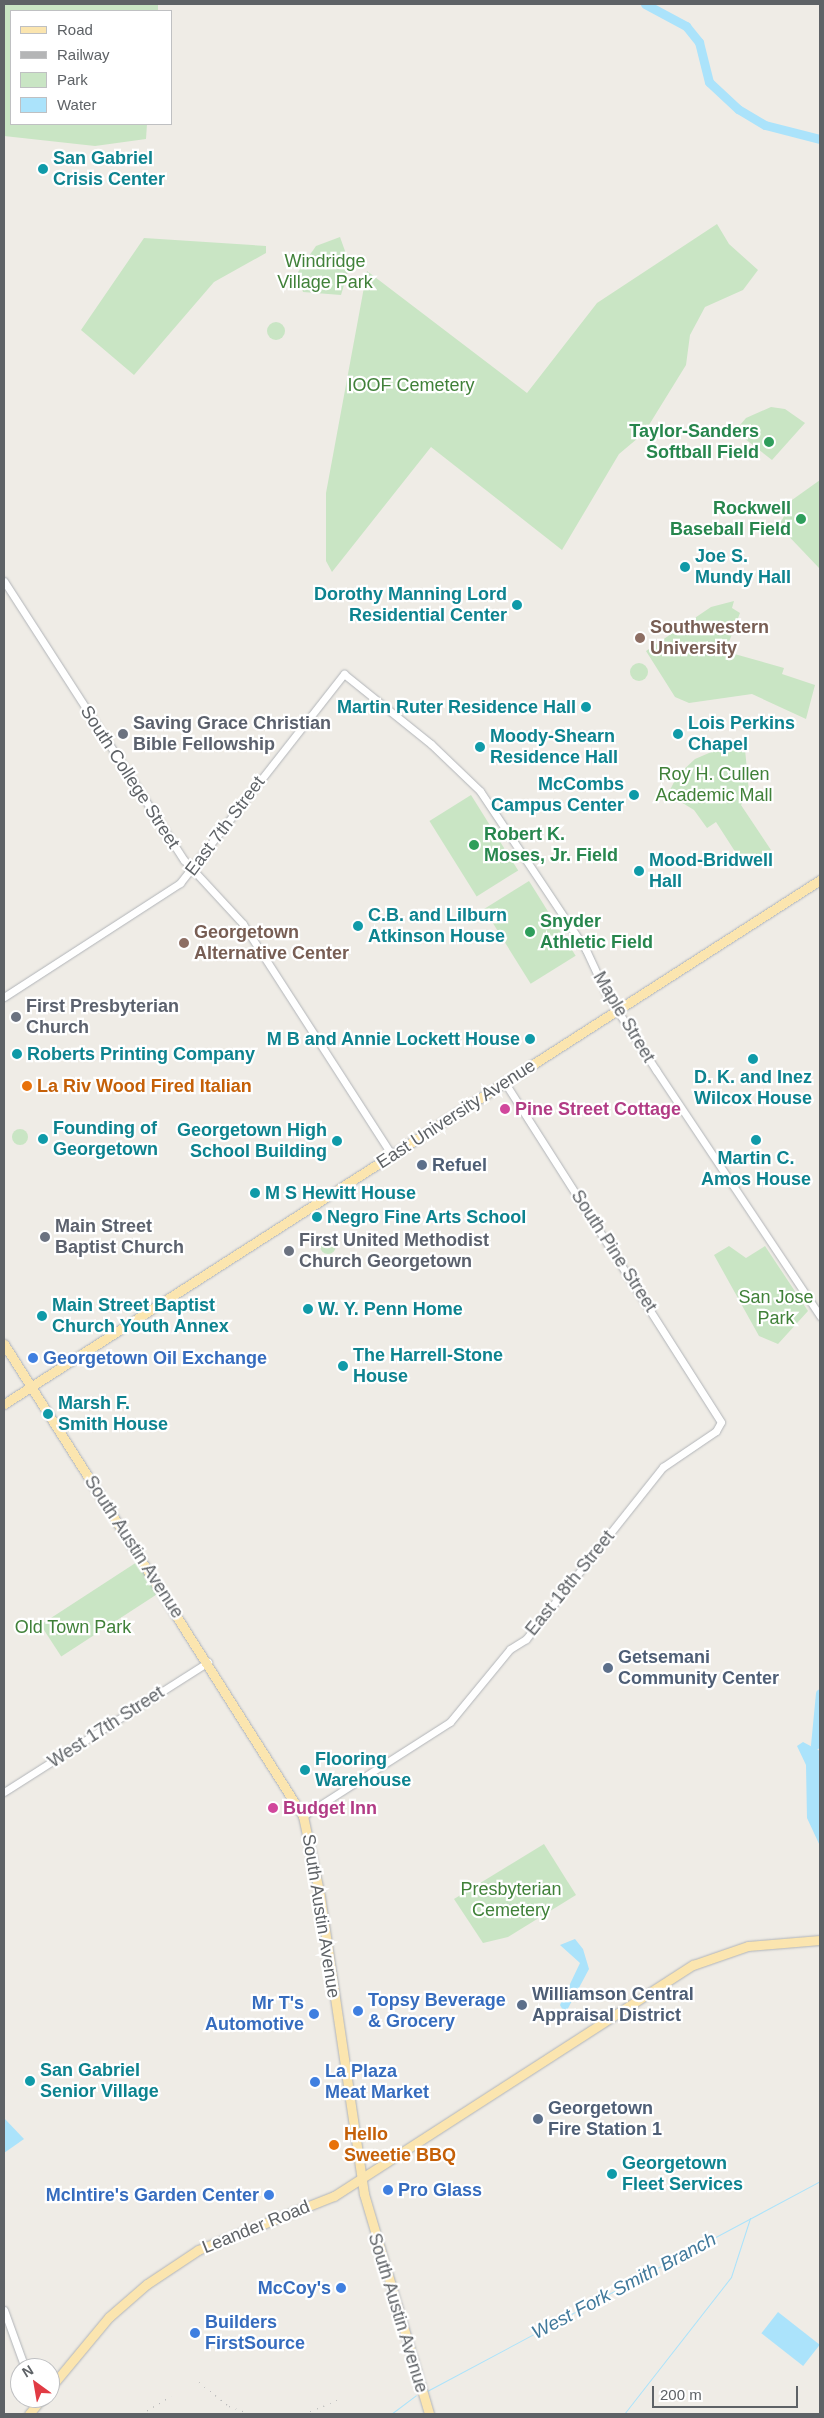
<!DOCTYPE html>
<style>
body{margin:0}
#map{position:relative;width:824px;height:2418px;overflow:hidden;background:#efece6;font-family:Helvetica,sans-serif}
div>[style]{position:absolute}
.green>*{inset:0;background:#c9e5c4;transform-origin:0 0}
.round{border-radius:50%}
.water>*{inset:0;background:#abe3fb;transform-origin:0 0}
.stream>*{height:1px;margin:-0.5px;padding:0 0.5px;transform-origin:0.5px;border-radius:0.5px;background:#abe3fb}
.river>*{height:9px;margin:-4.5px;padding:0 4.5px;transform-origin:4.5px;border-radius:4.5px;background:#abe3fb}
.roads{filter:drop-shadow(0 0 1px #b1b4b8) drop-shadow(0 0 1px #b1b4b8)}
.minor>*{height:7px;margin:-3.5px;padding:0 3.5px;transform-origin:3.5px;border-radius:3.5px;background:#fff}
.major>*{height:9px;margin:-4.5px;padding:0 4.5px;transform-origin:4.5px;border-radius:4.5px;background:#fbe5af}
.rail>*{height:1px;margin-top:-0.5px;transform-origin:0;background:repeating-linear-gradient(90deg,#b4b5b6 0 1px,transparent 0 7px)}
.dots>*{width:14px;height:14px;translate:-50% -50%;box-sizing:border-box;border:2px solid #fff;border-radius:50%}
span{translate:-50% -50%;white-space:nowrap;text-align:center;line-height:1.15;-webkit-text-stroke:4.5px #fff;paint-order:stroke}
.culture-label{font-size:18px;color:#0d838f;font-weight:700}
.left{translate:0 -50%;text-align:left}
.right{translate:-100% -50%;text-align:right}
.park-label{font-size:18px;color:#408139}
.leisure-label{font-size:18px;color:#27864d;font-weight:700}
.education-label{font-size:18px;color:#785e54;font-weight:700}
.worship-label{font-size:18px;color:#5b616d;font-weight:700}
.street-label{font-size:18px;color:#5e6266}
.food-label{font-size:18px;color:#c56008;font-weight:700}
.hotel-label{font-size:18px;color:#b23c85;font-weight:700}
.service-label{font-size:18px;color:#4e5e75;font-weight:700}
.shop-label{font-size:18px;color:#366cbe;font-weight:700}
.water-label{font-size:19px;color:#41799b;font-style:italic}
.frame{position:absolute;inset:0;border:5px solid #5e6266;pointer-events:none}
.legend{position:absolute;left:10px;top:10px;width:162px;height:115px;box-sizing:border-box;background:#fff;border:1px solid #bfc0c2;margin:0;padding:6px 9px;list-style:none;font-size:15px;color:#5e6266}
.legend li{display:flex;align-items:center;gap:10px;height:25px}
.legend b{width:25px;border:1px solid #bfc0c2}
.north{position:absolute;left:10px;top:2358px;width:50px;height:50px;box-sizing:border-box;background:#fff;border:1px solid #bfc0c2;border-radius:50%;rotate:328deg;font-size:14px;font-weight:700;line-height:20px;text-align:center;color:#5e6266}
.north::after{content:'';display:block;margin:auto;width:18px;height:22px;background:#e13b44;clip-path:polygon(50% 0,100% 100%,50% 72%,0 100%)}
.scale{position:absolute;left:652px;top:2386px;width:146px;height:22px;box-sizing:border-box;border:2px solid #5e6266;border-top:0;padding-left:6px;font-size:15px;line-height:18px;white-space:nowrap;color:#5e6266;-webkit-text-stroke:4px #fff;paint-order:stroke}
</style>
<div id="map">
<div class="green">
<i style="clip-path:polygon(4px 4px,158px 4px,158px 11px,11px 11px,11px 124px,147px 124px,146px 139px,95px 146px,4px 136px)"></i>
<i style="clip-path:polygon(717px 224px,729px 244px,758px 270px,743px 290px,705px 307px,690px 335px,686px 365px,644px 433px,619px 454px,562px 550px,431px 447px,332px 572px,326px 561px,326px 493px,367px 271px,527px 393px,597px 303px)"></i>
<i style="clip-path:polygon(340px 237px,350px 265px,341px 295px,303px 292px,298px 272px,316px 246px)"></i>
<i style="clip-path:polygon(144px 238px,266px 246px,266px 253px,214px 282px,134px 375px,81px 330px)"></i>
<i class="round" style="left:267px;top:322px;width:18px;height:18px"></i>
<i style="clip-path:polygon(771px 407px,785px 409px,805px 423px,772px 460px,735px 431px,746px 418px)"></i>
<i style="clip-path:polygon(820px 480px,820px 569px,779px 526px,792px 500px)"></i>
<i style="clip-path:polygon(734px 601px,732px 608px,740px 613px,729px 642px,731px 653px,784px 668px,782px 674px,815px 685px,806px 719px,752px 694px,689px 703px,675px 697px,646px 651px,711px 607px)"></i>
<i class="round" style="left:630px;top:663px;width:18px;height:18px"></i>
<i style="clip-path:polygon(745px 749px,749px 792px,741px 805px,771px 850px,745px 867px,716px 822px,707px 828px,694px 810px,668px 794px,677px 776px,695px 759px,716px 750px)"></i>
<i style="left:471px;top:795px;width:89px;height:49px;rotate:58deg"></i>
<i style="left:529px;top:881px;width:88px;height:53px;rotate:58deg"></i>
<i class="round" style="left:12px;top:1129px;width:16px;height:16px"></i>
<i class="round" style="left:320px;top:1238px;width:16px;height:16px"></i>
<i style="clip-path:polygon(729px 1246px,746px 1258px,765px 1246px,808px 1311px,778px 1344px,759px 1336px,714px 1255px)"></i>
<i style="left:137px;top:1562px;width:38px;height:115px;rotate:57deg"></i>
<i style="clip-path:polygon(544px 1844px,576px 1895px,508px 1937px,483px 1943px,454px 1899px)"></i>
</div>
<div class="water">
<i style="clip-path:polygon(803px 1742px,820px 1751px,820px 1846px,807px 1818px,806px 1765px,797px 1746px)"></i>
<i style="clip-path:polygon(575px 1939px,583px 1949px,589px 1969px,565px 2014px,560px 2005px,580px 1963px,560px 1945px)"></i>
<i style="clip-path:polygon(4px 2118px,24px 2139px,4px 2153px)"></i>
<i style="left:778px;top:2312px;width:53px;height:27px;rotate:38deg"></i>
</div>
<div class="stream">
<i style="left:427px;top:2391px;width:446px;rotate:-28.1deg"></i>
<i style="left:391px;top:2414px;width:31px;rotate:-37deg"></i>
<i style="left:624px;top:2414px;width:174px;rotate:-52deg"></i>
<i style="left:731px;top:2277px;width:62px;rotate:-72.1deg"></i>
</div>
<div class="river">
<i style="left:645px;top:4px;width:47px;rotate:28.2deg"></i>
<i style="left:686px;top:26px;width:21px;rotate:51deg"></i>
<i style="left:699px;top:42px;width:41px;rotate:76deg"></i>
<i style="left:709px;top:82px;width:40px;rotate:43deg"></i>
<i style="left:738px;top:109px;width:31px;rotate:31deg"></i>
<i style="left:765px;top:125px;width:57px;rotate:14.3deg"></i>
<i style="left:815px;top:1745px;width:52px;rotate:-84.5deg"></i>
</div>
<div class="roads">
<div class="minor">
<i style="left:4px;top:581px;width:332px;rotate:57.2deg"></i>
<i style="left:184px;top:860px;width:87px;rotate:47.3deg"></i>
<i style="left:243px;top:924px;width:275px;rotate:57.2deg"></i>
<i style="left:4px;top:997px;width:210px;rotate:-32.9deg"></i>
<i style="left:180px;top:883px;width:266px;rotate:-51.9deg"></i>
<i style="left:344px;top:674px;width:112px;rotate:38.8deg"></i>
<i style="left:431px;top:744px;width:68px;rotate:43.8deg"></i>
<i style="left:480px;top:791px;width:191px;rotate:56.3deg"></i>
<i style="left:586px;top:950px;width:47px;rotate:65.1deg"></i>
<i style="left:606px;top:993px;width:92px;rotate:57deg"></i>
<i style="left:656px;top:1070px;width:296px;rotate:56.3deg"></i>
<i style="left:4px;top:1792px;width:242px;rotate:-32.5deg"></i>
<i style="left:303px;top:1816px;width:174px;rotate:-32.6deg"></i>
<i style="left:450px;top:1722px;width:94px;rotate:-50.6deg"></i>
<i style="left:510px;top:1649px;width:19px;rotate:-32deg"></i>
<i style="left:526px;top:1639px;width:220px;rotate:-51.5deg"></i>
<i style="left:663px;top:1467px;width:64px;rotate:-34.2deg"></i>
<i style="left:716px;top:1431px;width:10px;rotate:-61deg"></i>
<i style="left:721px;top:1422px;width:402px;rotate:-122.5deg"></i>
<i style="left:4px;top:2310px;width:62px;rotate:70.1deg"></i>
</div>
<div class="major">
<i style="left:4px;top:1344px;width:559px;rotate:57.65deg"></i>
<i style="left:303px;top:1816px;width:82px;rotate:78deg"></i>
<i style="left:320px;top:1896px;width:301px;rotate:81.6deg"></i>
<i style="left:364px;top:2194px;width:229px;rotate:73.5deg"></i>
<i style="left:4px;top:1404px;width:970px;rotate:-32.71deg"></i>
<i style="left:50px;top:2388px;width:92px;rotate:-50.3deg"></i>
<i style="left:109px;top:2317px;width:50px;rotate:-41deg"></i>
<i style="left:147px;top:2284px;width:61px;rotate:-33.7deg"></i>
<i style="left:198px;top:2250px;width:146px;rotate:-21.7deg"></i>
<i style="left:334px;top:2196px;width:427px;rotate:-32.8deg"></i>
<i style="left:693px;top:1965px;width:58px;rotate:-19.1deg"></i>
<i style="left:748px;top:1946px;width:72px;rotate:-4.8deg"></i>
<i style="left:29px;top:2414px;width:21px;rotate:-51deg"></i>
</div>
</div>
<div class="rail">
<i style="left:199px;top:2382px;width:38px;rotate:39deg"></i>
<i style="left:229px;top:2406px;width:23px;rotate:20deg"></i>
<i style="left:141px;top:2414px;width:35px;rotate:-31deg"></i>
<i style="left:304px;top:2414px;width:38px;rotate:-23deg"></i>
</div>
<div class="dots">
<i style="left:43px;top:169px;background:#0f9aa8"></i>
<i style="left:769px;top:442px;background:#2e9e5b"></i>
<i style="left:801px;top:519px;background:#2e9e5b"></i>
<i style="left:685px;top:567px;background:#0f9aa8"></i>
<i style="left:517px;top:605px;background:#0f9aa8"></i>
<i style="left:640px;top:638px;background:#8d6e63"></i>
<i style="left:586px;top:707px;background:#0f9aa8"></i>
<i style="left:123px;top:734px;background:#6b7280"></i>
<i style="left:678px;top:734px;background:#0f9aa8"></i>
<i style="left:480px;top:747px;background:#0f9aa8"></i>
<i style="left:634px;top:795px;background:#0f9aa8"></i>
<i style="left:474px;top:845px;background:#2e9e5b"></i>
<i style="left:639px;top:871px;background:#0f9aa8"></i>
<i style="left:358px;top:926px;background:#0f9aa8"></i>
<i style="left:530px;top:932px;background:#2e9e5b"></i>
<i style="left:184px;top:943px;background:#8d6e63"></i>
<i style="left:16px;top:1017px;background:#6b7280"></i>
<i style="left:530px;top:1039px;background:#0f9aa8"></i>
<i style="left:17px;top:1054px;background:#0f9aa8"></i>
<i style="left:753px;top:1059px;background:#0f9aa8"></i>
<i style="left:27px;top:1086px;background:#e8710a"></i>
<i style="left:505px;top:1109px;background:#d1479c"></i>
<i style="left:43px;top:1139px;background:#0f9aa8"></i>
<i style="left:756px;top:1140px;background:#0f9aa8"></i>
<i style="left:337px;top:1141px;background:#0f9aa8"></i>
<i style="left:422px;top:1165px;background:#5c6f8a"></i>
<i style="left:255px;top:1193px;background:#0f9aa8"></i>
<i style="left:317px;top:1217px;background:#0f9aa8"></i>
<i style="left:45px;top:1237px;background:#6b7280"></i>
<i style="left:289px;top:1251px;background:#6b7280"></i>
<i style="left:308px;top:1309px;background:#0f9aa8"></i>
<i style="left:42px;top:1316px;background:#0f9aa8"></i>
<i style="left:33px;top:1358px;background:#3f7fe0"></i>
<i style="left:343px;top:1366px;background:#0f9aa8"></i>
<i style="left:48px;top:1414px;background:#0f9aa8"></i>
<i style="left:608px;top:1668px;background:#5c6f8a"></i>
<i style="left:305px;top:1770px;background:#0f9aa8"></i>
<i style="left:273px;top:1808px;background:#d1479c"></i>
<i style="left:522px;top:2005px;background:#5c6f8a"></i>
<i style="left:358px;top:2011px;background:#3f7fe0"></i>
<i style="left:314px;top:2014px;background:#3f7fe0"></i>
<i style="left:30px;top:2081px;background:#0f9aa8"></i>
<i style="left:315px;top:2082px;background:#3f7fe0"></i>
<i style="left:538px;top:2119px;background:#5c6f8a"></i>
<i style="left:334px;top:2145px;background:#e8710a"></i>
<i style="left:612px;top:2174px;background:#0f9aa8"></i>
<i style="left:388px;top:2190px;background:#3f7fe0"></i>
<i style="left:269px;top:2195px;background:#3f7fe0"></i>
<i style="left:341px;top:2288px;background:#3f7fe0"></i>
<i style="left:195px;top:2333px;background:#3f7fe0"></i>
</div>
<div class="culture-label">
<span class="left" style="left:53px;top:169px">San Gabriel<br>Crisis Center</span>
<span class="left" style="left:695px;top:567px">Joe S.<br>Mundy Hall</span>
<span class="right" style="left:507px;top:605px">Dorothy Manning Lord<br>Residential Center</span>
<span class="right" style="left:576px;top:707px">Martin Ruter Residence Hall</span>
<span class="left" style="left:688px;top:734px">Lois Perkins<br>Chapel</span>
<span class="left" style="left:490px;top:747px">Moody-Shearn<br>Residence Hall</span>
<span class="right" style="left:624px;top:795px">McCombs<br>Campus Center</span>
<span class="left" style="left:649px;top:871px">Mood-Bridwell<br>Hall</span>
<span class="left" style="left:368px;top:926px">C.B. and Lilburn<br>Atkinson House</span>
<span class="right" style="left:520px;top:1039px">M B and Annie Lockett House</span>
<span class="left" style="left:27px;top:1054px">Roberts Printing Company</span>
<span style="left:753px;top:1088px">D. K. and Inez<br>Wilcox House</span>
<span class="left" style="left:53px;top:1139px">Founding of<br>Georgetown</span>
<span class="right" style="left:327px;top:1141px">Georgetown High<br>School Building</span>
<span style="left:756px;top:1169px">Martin C.<br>Amos House</span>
<span class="left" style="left:265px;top:1193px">M S Hewitt House</span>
<span class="left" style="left:327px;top:1217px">Negro Fine Arts School</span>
<span class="left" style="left:52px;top:1316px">Main Street Baptist<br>Church Youth Annex</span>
<span class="left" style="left:318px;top:1309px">W. Y. Penn Home</span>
<span class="left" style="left:353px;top:1366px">The Harrell-Stone<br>House</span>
<span class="left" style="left:58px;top:1414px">Marsh F.<br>Smith House</span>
<span class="left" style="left:315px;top:1770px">Flooring<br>Warehouse</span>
<span class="left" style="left:40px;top:2081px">San Gabriel<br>Senior Village</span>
<span class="left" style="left:622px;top:2174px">Georgetown<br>Fleet Services</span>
</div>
<div class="park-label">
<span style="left:325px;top:272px">Windridge<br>Village Park</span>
<span style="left:411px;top:385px">IOOF Cemetery</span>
<span style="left:714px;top:785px">Roy H. Cullen<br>Academic Mall</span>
<span style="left:776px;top:1308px">San Jose<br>Park</span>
<span style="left:73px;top:1627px">Old Town Park</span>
<span style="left:511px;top:1900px">Presbyterian<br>Cemetery</span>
</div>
<div class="leisure-label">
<span class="right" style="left:759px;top:442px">Taylor-Sanders<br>Softball Field</span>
<span class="right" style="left:791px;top:519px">Rockwell<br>Baseball Field</span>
<span class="left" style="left:484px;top:845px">Robert K.<br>Moses, Jr. Field</span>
<span class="left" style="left:540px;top:932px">Snyder<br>Athletic Field</span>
</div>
<div class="education-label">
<span class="left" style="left:650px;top:638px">Southwestern<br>University</span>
<span class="left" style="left:194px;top:943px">Georgetown<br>Alternative Center</span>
</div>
<div class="worship-label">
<span class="left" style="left:133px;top:734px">Saving Grace Christian<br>Bible Fellowship</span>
<span class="left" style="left:26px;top:1017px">First Presbyterian<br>Church</span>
<span class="left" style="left:55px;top:1237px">Main Street<br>Baptist Church</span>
<span class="left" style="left:299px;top:1251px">First United Methodist<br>Church Georgetown</span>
</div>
<div class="street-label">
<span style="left:130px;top:777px;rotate:57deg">South College Street</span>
<span style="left:225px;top:826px;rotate:-53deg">East 7th Street</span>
<span style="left:624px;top:1017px;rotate:59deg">Maple Street</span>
<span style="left:456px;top:1114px;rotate:-33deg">East University Avenue</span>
<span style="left:614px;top:1251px;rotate:57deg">South Pine Street</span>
<span style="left:134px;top:1547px;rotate:57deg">South Austin Avenue</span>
<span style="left:570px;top:1583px;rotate:-51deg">East 18th Street</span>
<span style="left:106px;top:1727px;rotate:-33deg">West 17th Street</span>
<span style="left:321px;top:1916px;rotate:81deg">South Austin Avenue</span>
<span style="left:256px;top:2227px;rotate:-22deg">Leander Road</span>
<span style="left:398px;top:2313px;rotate:73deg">South Austin Avenue</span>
</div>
<div class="food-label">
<span class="left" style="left:37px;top:1086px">La Riv Wood Fired Italian</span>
<span class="left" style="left:344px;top:2145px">Hello<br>Sweetie BBQ</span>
</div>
<div class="hotel-label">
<span class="left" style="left:515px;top:1109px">Pine Street Cottage</span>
<span class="left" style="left:283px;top:1808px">Budget Inn</span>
</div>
<div class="service-label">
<span class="left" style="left:432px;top:1165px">Refuel</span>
<span class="left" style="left:618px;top:1668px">Getsemani<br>Community Center</span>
<span class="left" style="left:532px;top:2005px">Williamson Central<br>Appraisal District</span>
<span class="left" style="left:548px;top:2119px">Georgetown<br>Fire Station 1</span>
</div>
<div class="shop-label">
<span class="left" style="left:43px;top:1358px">Georgetown Oil Exchange</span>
<span class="left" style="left:368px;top:2011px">Topsy Beverage<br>&amp; Grocery</span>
<span class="right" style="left:304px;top:2014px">Mr T's<br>Automotive</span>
<span class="left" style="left:325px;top:2082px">La Plaza<br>Meat Market</span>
<span class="left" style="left:398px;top:2190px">Pro Glass</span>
<span class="right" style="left:259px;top:2195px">McIntire's Garden Center</span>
<span class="right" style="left:331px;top:2288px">McCoy's</span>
<span class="left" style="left:205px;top:2333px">Builders<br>FirstSource</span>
</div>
<div class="water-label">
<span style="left:624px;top:2286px;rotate:-28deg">West Fork Smith Branch</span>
</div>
<div class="frame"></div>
<ul class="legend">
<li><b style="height:6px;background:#fbe5af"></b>Road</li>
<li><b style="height:6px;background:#b4b5b6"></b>Railway</li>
<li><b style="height:14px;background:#c9e5c4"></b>Park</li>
<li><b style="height:14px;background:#abe3fb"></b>Water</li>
</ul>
<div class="north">N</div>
<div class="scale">200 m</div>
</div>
